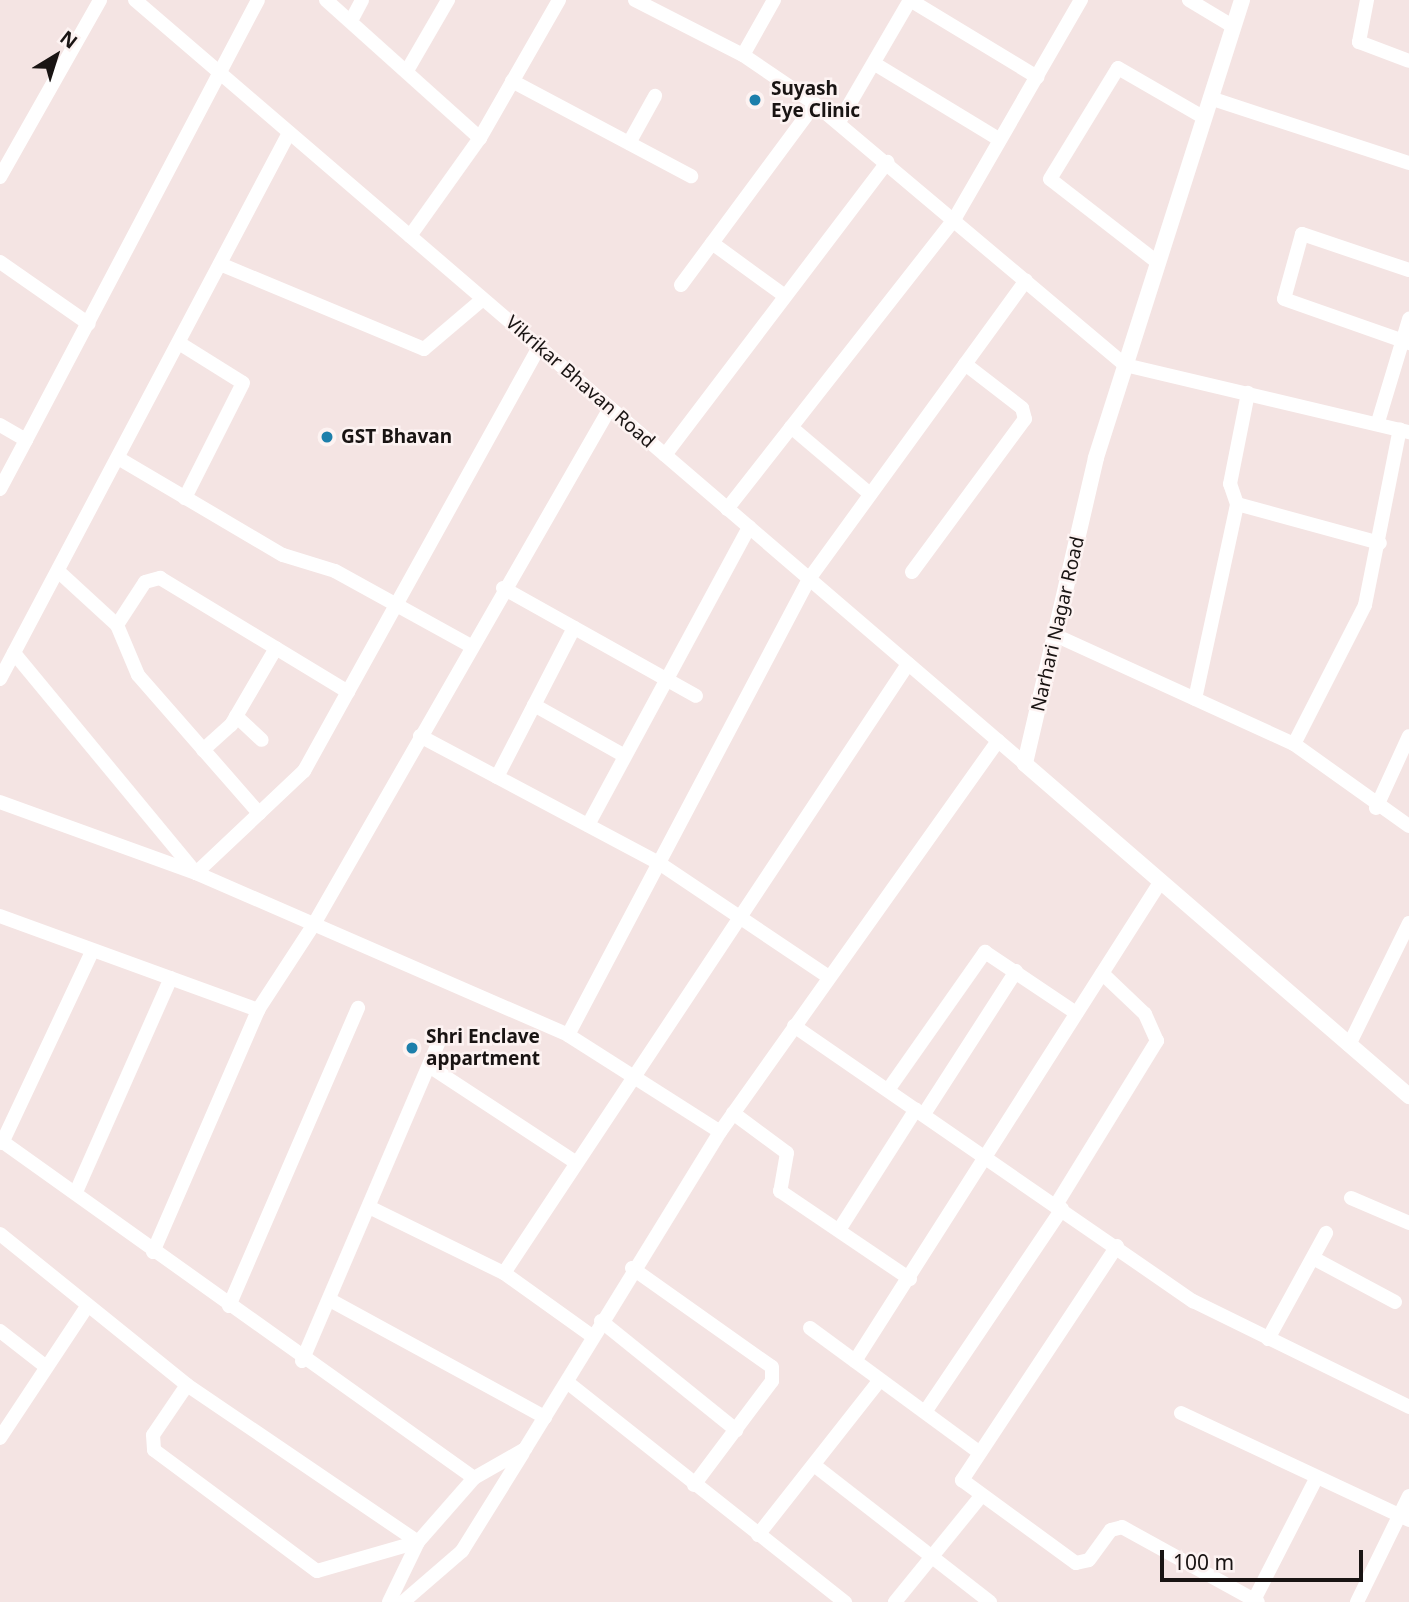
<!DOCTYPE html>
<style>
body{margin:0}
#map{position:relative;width:1409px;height:1602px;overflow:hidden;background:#f4e4e3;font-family:"Noto Sans",sans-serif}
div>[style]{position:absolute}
.minor>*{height:14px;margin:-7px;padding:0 7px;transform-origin:7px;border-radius:7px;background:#fff}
.tertiary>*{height:16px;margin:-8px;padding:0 8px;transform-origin:8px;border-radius:8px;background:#fff}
.dots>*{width:19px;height:19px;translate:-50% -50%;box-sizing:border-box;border:4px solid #fdf3f2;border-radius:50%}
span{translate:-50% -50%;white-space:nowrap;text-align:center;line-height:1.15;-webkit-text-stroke:5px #fdf3f2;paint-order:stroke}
.poi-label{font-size:19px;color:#191413;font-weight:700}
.left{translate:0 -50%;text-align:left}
.street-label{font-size:19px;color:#191413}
.north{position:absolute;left:21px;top:21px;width:70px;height:70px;-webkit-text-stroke:5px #fdf3f2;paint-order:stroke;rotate:38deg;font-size:19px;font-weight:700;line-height:28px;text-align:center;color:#191413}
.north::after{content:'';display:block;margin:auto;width:24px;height:32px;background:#191413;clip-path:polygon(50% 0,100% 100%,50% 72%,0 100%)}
.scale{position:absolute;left:1160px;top:1550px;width:203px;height:32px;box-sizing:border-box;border:4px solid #191413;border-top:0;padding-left:9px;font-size:21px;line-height:24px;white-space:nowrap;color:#191413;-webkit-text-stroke:5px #fdf3f2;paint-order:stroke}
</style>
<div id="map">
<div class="minor">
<i style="left:135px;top:0;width:1173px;rotate:40.64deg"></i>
<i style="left:326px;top:0;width:207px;rotate:41.9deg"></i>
<i style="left:635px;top:0;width:121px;rotate:27deg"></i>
<i style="left:743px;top:55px;width:87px;rotate:34.2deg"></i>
<i style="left:815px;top:104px;width:405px;rotate:40.1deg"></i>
<i style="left:1125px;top:365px;width:292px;rotate:13.3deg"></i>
<i style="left:910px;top:0;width:149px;rotate:31.2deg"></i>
<i style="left:1189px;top:0;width:52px;rotate:31deg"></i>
<i style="left:1367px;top:0;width:43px;rotate:100.8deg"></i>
<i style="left:1359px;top:42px;width:53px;rotate:20.8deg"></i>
<i style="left:352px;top:19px;width:21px;rotate:-62deg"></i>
<i style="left:743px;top:55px;width:63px;rotate:-60.6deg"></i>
<i style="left:875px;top:64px;width:146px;rotate:31.3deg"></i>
<i style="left:408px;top:69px;width:80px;rotate:-59.9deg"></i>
<i style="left:512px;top:81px;width:203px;rotate:28deg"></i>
<i style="left:1210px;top:98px;width:209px;rotate:18.1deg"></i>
<i style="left:839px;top:122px;width:141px;rotate:-59.8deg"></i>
<i style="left:629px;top:143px;width:54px;rotate:-61deg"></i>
<i style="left:0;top:177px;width:203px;rotate:-60.5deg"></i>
<i style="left:410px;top:236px;width:120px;rotate:-54.5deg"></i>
<i style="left:480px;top:138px;width:159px;rotate:-60.2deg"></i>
<i style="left:712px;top:243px;width:90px;rotate:36deg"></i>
<i style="left:0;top:262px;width:108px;rotate:34.9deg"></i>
<i style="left:1157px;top:262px;width:135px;rotate:-142.2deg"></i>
<i style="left:1050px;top:179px;width:130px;rotate:-58.5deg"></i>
<i style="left:1118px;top:68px;width:98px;rotate:30deg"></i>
<i style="left:220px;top:264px;width:221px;rotate:22.6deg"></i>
<i style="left:424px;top:349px;width:77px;rotate:-40.3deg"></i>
<i style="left:1409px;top:270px;width:113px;rotate:-161.4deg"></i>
<i style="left:1302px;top:234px;width:67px;rotate:105.5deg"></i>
<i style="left:1284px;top:299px;width:133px;rotate:19.4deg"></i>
<i style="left:681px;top:285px;width:225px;rotate:-53.5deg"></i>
<i style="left:179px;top:343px;width:75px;rotate:32deg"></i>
<i style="left:243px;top:383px;width:129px;rotate:116.8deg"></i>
<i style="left:1378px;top:422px;width:108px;rotate:-73.2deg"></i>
<i style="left:0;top:425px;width:30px;rotate:30deg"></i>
<i style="left:26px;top:440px;width:497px;rotate:-62.2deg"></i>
<i style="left:791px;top:427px;width:104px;rotate:40.3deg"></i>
<i style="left:665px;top:455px;width:368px;rotate:-52.8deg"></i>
<i style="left:118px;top:458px;width:191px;rotate:30.5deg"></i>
<i style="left:283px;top:555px;width:54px;rotate:17.1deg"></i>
<i style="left:335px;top:571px;width:155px;rotate:28.9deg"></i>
<i style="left:0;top:489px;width:55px;rotate:-62deg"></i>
<i style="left:1237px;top:504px;width:21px;rotate:-109deg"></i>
<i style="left:1230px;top:484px;width:93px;rotate:-78.8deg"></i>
<i style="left:727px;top:509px;width:370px;rotate:-51.9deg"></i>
<i style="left:955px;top:218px;width:252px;rotate:-60deg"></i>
<i style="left:58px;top:571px;width:80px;rotate:42.5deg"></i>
<i style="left:117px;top:625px;width:54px;rotate:67.2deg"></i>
<i style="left:138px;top:675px;width:184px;rotate:48.8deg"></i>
<i style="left:912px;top:572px;width:190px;rotate:-53.6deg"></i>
<i style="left:1025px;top:419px;width:11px;rotate:-105deg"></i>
<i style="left:1022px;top:408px;width:72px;rotate:-142.3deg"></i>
<i style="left:503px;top:588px;width:221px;rotate:29.2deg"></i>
<i style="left:117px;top:625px;width:51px;rotate:-56.9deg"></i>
<i style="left:145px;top:582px;width:16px;rotate:-15deg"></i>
<i style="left:160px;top:578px;width:220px;rotate:31.2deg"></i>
<i style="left:1057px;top:636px;width:260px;rotate:24.5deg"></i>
<i style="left:1294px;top:744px;width:141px;rotate:35.5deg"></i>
<i style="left:14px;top:653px;width:286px;rotate:50.4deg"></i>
<i style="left:196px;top:873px;width:149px;rotate:-43.4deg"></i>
<i style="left:304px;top:771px;width:485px;rotate:-61deg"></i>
<i style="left:0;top:679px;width:618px;rotate:-62.11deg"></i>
<i style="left:1195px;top:699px;width:199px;rotate:-77.8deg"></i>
<i style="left:1237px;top:504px;width:148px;rotate:15.3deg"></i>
<i style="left:534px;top:705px;width:104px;rotate:29.3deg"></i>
<i style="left:236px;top:716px;width:35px;rotate:43deg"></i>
<i style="left:420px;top:736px;width:271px;rotate:28deg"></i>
<i style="left:659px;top:863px;width:202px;rotate:33.9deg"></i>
<i style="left:1294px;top:744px;width:156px;rotate:-62.9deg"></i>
<i style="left:1365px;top:605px;width:179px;rotate:-78.8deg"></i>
<i style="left:203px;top:750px;width:38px;rotate:-42deg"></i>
<i style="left:231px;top:725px;width:89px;rotate:-59.7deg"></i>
<i style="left:497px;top:777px;width:168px;rotate:-62.7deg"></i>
<i style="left:0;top:802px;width:208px;rotate:19.9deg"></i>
<i style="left:196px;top:873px;width:406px;rotate:23.5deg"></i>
<i style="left:568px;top:1035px;width:180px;rotate:32.5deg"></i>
<i style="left:1376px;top:808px;width:79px;rotate:-65.4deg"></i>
<i style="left:588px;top:825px;width:339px;rotate:-61.6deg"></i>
<i style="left:0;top:916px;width:275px;rotate:20deg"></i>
<i style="left:794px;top:1026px;width:485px;rotate:34.6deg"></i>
<i style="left:1193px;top:1301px;width:241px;rotate:26.1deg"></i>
<i style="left:568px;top:1035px;width:516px;rotate:-62.14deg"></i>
<i style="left:809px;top:579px;width:369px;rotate:-54deg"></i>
<i style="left:1349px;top:1045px;width:136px;rotate:-63.8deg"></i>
<i style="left:429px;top:1066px;width:175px;rotate:33.3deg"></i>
<i style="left:888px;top:1090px;width:169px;rotate:-54.9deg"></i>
<i style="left:985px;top:952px;width:110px;rotate:33.8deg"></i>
<i style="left:733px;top:1113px;width:67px;rotate:36.5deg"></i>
<i style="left:787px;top:1153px;width:39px;rotate:100deg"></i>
<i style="left:780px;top:1191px;width:157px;rotate:34.1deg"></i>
<i style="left:924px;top:1114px;width:170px;rotate:-57.2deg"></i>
<i style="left:0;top:1140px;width:582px;rotate:35.49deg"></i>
<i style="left:474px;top:1478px;width:59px;rotate:-29.6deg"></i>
<i style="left:525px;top:1449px;width:372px;rotate:-58.4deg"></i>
<i style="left:720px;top:1132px;width:480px;rotate:-54.6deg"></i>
<i style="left:2px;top:1143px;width:213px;rotate:-64.8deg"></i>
<i style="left:76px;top:1192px;width:234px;rotate:-66.1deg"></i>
<i style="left:1351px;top:1198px;width:63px;rotate:23.3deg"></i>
<i style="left:1056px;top:1205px;width:193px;rotate:-58.4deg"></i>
<i style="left:1157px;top:1041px;width:30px;rotate:-114deg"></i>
<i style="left:1145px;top:1014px;width:59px;rotate:-136.4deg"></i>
<i style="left:369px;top:1207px;width:150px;rotate:26.1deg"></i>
<i style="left:504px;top:1273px;width:108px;rotate:35.6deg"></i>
<i style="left:839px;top:1230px;width:143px;rotate:-57.5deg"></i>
<i style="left:0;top:1234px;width:240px;rotate:38.9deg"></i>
<i style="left:187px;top:1385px;width:279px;rotate:34.2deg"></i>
<i style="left:1117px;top:1246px;width:281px;rotate:123.5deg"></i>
<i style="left:962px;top:1480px;width:141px;rotate:36.1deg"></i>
<i style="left:1076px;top:1563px;width:13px;rotate:-13deg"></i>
<i style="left:1089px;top:1560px;width:37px;rotate:-54deg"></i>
<i style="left:1111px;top:1530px;width:11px;rotate:-15deg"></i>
<i style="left:1122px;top:1527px;width:155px;rotate:28.9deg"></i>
<i style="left:153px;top:1252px;width:264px;rotate:-66.5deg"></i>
<i style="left:258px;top:1010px;width:103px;rotate:-56.9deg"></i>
<i style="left:314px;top:924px;width:595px;rotate:-60.16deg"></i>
<i style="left:1313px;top:1258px;width:93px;rotate:28.2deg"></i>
<i style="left:632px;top:1268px;width:171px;rotate:35.3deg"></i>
<i style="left:772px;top:1367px;width:14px;rotate:90deg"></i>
<i style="left:772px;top:1381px;width:130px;rotate:126.9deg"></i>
<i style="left:504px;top:1273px;width:731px;rotate:-56.44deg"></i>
<i style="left:330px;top:1300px;width:245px;rotate:28.6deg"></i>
<i style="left:229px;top:1306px;width:325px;rotate:-66.6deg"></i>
<i style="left:601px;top:1321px;width:174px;rotate:38.9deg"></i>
<i style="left:810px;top:1328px;width:210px;rotate:36.3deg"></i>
<i style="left:0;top:1331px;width:57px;rotate:37.9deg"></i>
<i style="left:1268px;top:1339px;width:121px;rotate:-61.3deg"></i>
<i style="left:302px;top:1361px;width:353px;rotate:-66.8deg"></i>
<i style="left:855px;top:1361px;width:566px;rotate:-57.49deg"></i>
<i style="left:567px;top:1382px;width:355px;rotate:38.4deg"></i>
<i style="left:187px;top:1385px;width:60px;rotate:124.2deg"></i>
<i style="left:153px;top:1435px;width:15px;rotate:86deg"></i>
<i style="left:154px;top:1450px;width:203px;rotate:36.6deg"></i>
<i style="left:317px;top:1571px;width:105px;rotate:-16deg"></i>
<i style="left:925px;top:1412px;width:245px;rotate:-56deg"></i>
<i style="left:1181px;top:1413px;width:252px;rotate:25.1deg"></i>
<i style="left:0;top:1438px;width:159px;rotate:-56.5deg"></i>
<i style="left:814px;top:1465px;width:223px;rotate:37.9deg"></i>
<i style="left:758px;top:1535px;width:197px;rotate:-51.8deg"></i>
<i style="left:1254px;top:1600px;width:138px;rotate:-62.9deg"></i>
<i style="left:389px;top:1602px;width:67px;rotate:-64.2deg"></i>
<i style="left:418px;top:1542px;width:85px;rotate:-48.8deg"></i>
<i style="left:403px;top:1602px;width:78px;rotate:-40.8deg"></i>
<i style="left:462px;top:1551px;width:115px;rotate:-58.1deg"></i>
<i style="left:895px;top:1602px;width:136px;rotate:-50.9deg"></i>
<i style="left:1357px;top:1602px;width:118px;rotate:-63.9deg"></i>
</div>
<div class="tertiary">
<i style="left:1242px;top:0;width:481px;rotate:107.7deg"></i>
<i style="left:1096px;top:458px;width:314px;rotate:103.1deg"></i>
<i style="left:1025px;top:764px;width:508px;rotate:40.85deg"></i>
</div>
<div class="dots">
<i style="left:755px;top:100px;background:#1d7fab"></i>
<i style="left:327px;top:437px;background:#1d7fab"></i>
<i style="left:412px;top:1048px;background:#1d7fab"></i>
</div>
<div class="poi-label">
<span class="left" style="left:771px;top:100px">Suyash<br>Eye Clinic</span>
<span class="left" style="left:341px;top:437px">GST Bhavan</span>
<span class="left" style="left:426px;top:1048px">Shri Enclave<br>appartment</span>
</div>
<div class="street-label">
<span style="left:580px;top:382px;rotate:41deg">Vikrikar Bhavan Road</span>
<span style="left:1058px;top:624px;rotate:-77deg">Narhari Nagar Road</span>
</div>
<div class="north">N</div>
<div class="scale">100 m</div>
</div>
